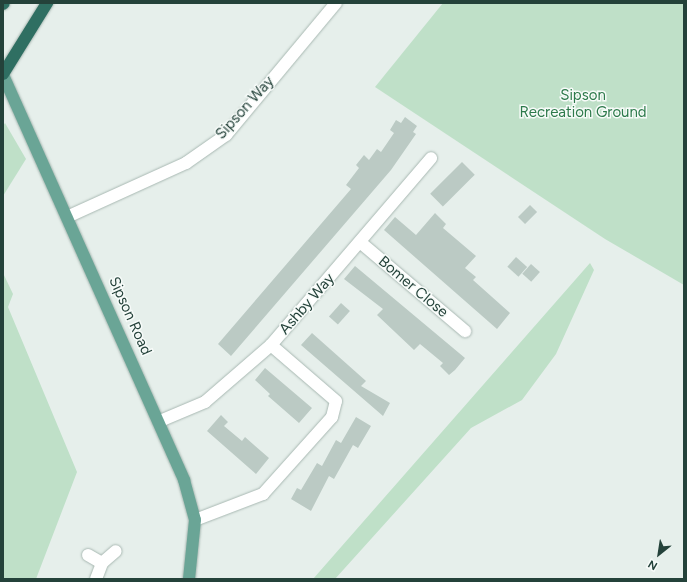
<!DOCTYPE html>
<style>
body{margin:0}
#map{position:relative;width:687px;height:582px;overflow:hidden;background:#e6efeb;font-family:Figtree,sans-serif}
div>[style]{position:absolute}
.green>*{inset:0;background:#bfe0c8}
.building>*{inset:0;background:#bbcac4;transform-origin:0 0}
.roads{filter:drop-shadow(0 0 1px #a8b8b2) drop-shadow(0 0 1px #a8b8b2)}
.street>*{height:12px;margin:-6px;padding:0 6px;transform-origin:6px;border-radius:6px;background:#fff}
.primary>*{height:12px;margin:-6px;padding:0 6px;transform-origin:6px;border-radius:6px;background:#6aa596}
.highway>*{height:12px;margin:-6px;padding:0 6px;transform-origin:6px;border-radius:6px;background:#2f6f62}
span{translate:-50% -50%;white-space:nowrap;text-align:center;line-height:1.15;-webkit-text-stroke:3px #f7fbf9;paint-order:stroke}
.park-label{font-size:15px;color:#2d7a4b}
.street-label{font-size:15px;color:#24423a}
.frame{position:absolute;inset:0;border:4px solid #24423a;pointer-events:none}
.north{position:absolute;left:639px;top:534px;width:40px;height:40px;-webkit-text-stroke:3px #f7fbf9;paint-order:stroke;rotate:210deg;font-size:11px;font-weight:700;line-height:16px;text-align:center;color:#24423a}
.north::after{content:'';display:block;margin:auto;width:14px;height:18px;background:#24423a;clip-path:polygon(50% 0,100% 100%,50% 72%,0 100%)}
</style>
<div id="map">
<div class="green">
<i style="clip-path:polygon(443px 3px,684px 3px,684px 285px,605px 239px,375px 87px)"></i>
<i style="clip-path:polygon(5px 123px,26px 159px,3px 196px,3px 126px)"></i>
<i style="clip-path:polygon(590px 263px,594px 270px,556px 354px,522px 400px,471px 428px,335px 579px,313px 579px)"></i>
<i style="clip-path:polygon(3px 273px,13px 294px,8px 307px,77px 472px,36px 579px,3px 579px)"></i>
</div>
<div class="building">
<i style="clip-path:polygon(405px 117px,417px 126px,413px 132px,416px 134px,391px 170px,231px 356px,218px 344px,351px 189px,346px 185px,359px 168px,356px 165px,364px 155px,369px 160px,377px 149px,381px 152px,394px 133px,390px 130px,396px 120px,401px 123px)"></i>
<i style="left:462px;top:162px;width:18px;height:45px;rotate:45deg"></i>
<i style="left:530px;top:205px;width:10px;height:17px;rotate:45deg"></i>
<i style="clip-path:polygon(435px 213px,446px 224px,443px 228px,476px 256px,465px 268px,476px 277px,473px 280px,510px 313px,497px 329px,384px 230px,395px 217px,416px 235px)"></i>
<i style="left:516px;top:257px;width:15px;height:13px;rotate:42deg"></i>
<i style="left:531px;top:264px;width:12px;height:13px;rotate:42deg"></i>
<i style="clip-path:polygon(355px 266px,465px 358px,455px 370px,449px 375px,440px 366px,443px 363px,420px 344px,414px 350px,377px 315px,383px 309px,344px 279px)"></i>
<i style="left:341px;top:303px;width:12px;height:18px;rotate:42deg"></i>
<i style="clip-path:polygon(312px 333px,366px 381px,361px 386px,390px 403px,383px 416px,301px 345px)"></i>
<i style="clip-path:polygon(265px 368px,312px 408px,299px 423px,268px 396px,270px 394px,255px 380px)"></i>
<i style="clip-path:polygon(221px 415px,228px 422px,224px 426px,242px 441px,245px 437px,269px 458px,256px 474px,207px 431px)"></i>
<i style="clip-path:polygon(356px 417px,371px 426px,358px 448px,353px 445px,334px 479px,329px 476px,311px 511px,291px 499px,297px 488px,301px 490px,317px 463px,322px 466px,336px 440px,341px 443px)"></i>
</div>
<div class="roads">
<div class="street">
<i style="left:67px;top:217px;width:131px;rotate:-24.4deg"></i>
<i style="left:186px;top:163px;width:49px;rotate:-35deg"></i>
<i style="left:226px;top:135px;width:172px;rotate:-50.2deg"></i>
<i style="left:360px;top:242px;width:138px;rotate:40.3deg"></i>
<i style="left:160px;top:421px;width:49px;rotate:-22.9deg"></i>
<i style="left:205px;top:402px;width:87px;rotate:-40.8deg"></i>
<i style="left:271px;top:345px;width:246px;rotate:-49.4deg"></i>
<i style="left:195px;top:520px;width:73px;rotate:-20.9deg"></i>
<i style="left:263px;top:494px;width:103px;rotate:-48.1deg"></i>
<i style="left:332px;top:417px;width:16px;rotate:-76deg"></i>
<i style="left:336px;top:401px;width:86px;rotate:-139.3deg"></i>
<i style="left:88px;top:555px;width:16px;rotate:30deg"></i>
<i style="left:96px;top:579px;width:17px;rotate:-69deg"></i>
<i style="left:102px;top:563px;width:18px;rotate:-41deg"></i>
</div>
<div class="primary">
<i style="left:3px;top:75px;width:444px;rotate:65.9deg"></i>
<i style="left:184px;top:480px;width:41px;rotate:74.6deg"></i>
<i style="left:195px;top:520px;width:59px;rotate:95.8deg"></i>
</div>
<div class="highway">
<i style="left:3px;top:4px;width:1px;rotate:-45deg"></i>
<i style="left:3px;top:74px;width:84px;rotate:-58.2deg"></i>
</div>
</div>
<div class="park-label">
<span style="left:583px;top:104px">Sipson<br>Recreation Ground</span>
</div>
<div class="street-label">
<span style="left:245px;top:108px;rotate:-48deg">Sipson Way</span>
<span style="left:413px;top:287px;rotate:40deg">Bomer Close</span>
<span style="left:307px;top:304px;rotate:-49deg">Ashby Way</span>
<span style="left:130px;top:316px;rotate:66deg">Sipson Road</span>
</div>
<div class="frame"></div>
<div class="north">N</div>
</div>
